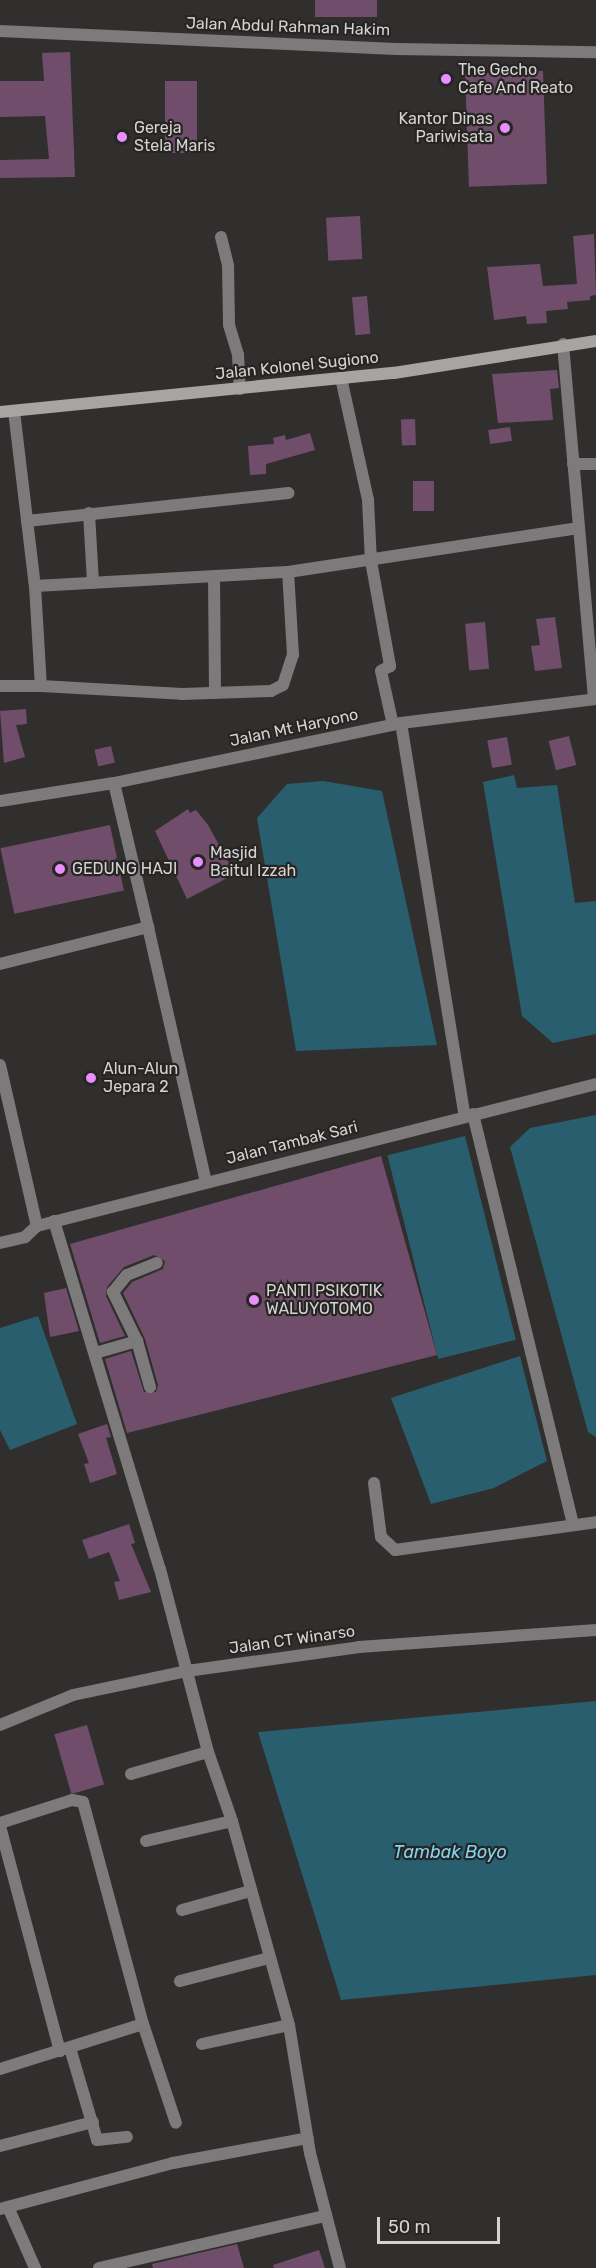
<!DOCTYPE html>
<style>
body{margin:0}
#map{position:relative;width:596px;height:2268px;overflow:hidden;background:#312f2d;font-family:Rubik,sans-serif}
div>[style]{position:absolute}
.water>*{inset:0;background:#295e6f;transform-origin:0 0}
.building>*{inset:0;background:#704e6b;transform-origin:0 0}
.minor>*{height:12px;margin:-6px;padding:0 6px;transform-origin:6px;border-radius:6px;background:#7c7a7a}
.tertiary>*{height:12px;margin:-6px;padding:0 6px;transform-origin:6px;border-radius:6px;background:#7c7a7a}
.secondary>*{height:12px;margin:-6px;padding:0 6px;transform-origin:6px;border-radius:6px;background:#a7a5a4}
.dots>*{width:16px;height:16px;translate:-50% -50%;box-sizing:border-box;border:3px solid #272523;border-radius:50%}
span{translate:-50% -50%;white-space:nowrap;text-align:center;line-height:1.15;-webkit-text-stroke:4.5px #272523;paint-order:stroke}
.street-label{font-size:16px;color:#d4d3d1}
.poi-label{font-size:16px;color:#d4d3d1}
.left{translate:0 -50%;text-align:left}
.right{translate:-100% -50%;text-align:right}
.water-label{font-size:18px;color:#7fd5f3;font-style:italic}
.scale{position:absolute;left:377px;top:2217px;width:123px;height:27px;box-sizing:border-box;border:3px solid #d4d3d1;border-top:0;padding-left:8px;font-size:18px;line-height:21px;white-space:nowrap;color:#d4d3d1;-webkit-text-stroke:4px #272523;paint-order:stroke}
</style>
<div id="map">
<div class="water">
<i style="clip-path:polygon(514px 775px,517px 788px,557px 785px,575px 903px,596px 901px,596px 1034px,553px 1043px,522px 1016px,483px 782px)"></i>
<i style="clip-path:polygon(323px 781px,382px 791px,437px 1045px,296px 1051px,257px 818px,287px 784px)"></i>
<i style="clip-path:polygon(596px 1115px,596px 1437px,588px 1432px,510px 1147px,530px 1128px)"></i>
<i style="left:465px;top:1136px;width:210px;height:80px;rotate:76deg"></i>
<i style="clip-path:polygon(38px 1316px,77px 1424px,10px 1450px,0 1430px,0 1328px)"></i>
<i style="clip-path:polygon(520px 1356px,547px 1461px,494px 1488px,431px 1504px,391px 1398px)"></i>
<i style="clip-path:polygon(596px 1701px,596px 1975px,341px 2000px,258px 1732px)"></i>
</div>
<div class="building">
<i style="left:315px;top:0;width:62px;height:17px"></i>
<i style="clip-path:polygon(70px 52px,75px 177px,0 178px,0 160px,49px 159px,45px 116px,0 117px,0 81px,44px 81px,42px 53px)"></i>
<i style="left:543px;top:71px;width:113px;height:78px;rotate:88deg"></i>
<i style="left:165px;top:81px;width:32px;height:72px"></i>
<i style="left:360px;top:216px;width:43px;height:34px;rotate:87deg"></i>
<i style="clip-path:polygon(594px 234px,596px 295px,590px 296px,590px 300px,567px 302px,568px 309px,546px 311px,547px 323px,527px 324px,526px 316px,494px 320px,487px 267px,540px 264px,543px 286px,577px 284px,573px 236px)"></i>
<i style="left:367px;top:296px;width:38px;height:15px;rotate:85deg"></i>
<i style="clip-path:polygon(557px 370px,559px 388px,550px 389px,553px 420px,498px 423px,492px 374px)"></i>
<i style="left:415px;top:419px;width:26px;height:14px;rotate:88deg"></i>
<i style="left:510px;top:427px;width:14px;height:22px;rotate:82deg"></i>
<i style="clip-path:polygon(310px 433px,315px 450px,266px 464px,266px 474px,250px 475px,248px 446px,274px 444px,273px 438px,285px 435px,286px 440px)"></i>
<i style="left:413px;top:481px;width:21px;height:30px"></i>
<i style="clip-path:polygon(555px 617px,562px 668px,535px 671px,531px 646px,540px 645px,536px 619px)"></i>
<i style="left:485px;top:622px;width:47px;height:20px;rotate:85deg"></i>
<i style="clip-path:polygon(26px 709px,27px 724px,16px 725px,25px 757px,4px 763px,0 711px)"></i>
<i style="left:569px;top:736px;width:30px;height:21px;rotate:76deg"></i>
<i style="left:507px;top:737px;width:28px;height:20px;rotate:80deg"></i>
<i style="left:111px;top:746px;width:17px;height:17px;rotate:77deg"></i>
<i style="clip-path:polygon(188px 809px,190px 813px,196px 810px,208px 825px,235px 874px,187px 899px,155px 831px)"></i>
<i style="left:110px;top:825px;width:67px;height:112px;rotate:78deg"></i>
<i style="clip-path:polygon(381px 1156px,437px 1355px,127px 1433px,105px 1359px,131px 1351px,144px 1392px,156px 1392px,158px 1385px,145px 1339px,123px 1293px,132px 1282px,163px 1269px,165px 1261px,154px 1255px,124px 1267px,107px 1287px,106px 1296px,125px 1336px,100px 1343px,70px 1244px)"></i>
<i style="clip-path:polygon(66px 1288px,79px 1331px,50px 1337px,44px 1293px)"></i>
<i style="clip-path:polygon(107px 1424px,111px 1437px,106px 1438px,117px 1474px,90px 1483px,84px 1464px,89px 1463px,78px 1434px)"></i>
<i style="clip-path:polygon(129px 1524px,135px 1543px,131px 1544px,151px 1592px,119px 1600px,114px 1582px,120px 1581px,109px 1552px,89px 1559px,82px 1540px)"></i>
<i style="left:87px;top:1725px;width:62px;height:34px;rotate:74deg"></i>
<i style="clip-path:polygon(237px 2244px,244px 2268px,153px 2268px,152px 2264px)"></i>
<i style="clip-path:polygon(319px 2250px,325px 2268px,274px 2268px,273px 2265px)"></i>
</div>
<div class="minor">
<i style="left:221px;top:237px;width:30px;rotate:76deg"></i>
<i style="left:228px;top:266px;width:59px;rotate:89deg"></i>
<i style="left:229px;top:325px;width:31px;rotate:73deg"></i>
<i style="left:238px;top:355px;width:34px;rotate:87deg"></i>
<i style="left:563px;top:344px;width:355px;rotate:85deg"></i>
<i style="left:341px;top:378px;width:125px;rotate:77.5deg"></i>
<i style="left:368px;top:500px;width:61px;rotate:87.2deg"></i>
<i style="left:371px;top:561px;width:107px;rotate:79.7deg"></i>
<i style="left:390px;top:666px;width:10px;rotate:151deg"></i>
<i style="left:381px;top:671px;width:55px;rotate:77.5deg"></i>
<i style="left:14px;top:411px;width:176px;rotate:83.2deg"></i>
<i style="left:35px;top:586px;width:100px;rotate:86.6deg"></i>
<i style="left:41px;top:686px;width:141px;rotate:3.2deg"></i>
<i style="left:182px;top:694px;width:89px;rotate:-1.9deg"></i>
<i style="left:271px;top:691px;width:13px;rotate:-27deg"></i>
<i style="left:283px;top:685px;width:32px;rotate:-72deg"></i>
<i style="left:293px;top:655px;width:83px;rotate:-93.4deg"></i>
<i style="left:288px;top:572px;width:294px;rotate:-8.6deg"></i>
<i style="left:573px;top:464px;width:23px"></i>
<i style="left:89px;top:513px;width:70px;rotate:86.7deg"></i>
<i style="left:27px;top:521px;width:263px;rotate:-6.1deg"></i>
<i style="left:214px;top:576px;width:117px;rotate:89.5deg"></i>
<i style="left:35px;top:586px;width:253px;rotate:-3.2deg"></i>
<i style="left:0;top:686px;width:41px"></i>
<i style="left:401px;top:723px;width:398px;rotate:80.8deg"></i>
<i style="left:114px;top:783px;width:148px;rotate:76.7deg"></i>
<i style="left:0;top:801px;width:115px;rotate:-9deg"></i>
<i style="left:114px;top:783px;width:293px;rotate:-11.8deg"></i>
<i style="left:401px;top:723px;width:196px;rotate:-7deg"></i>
<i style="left:0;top:964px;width:153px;rotate:-14deg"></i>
<i style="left:148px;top:927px;width:262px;rotate:77.2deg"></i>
<i style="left:0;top:1065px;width:165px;rotate:77.1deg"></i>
<i style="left:473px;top:1114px;width:423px;rotate:76.3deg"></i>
<i style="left:54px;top:1221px;width:364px;rotate:73.1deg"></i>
<i style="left:160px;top:1569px;width:189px;rotate:75.3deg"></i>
<i style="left:208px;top:1752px;width:73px;rotate:70.8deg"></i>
<i style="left:232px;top:1821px;width:212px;rotate:74.4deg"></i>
<i style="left:289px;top:2025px;width:130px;rotate:80.7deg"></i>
<i style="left:310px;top:2153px;width:119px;rotate:75.4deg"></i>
<i style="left:0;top:1243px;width:26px;rotate:-13deg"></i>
<i style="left:25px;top:1237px;width:16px;rotate:-43deg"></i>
<i style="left:37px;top:1226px;width:577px;rotate:-14.25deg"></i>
<i style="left:137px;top:1341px;width:55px;rotate:-116.1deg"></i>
<i style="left:113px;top:1292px;width:22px;rotate:-51deg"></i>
<i style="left:127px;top:1275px;width:32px;rotate:-22deg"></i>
<i style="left:95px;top:1353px;width:44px;rotate:-15.9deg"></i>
<i style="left:137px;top:1341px;width:48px;rotate:74.2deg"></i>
<i style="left:374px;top:1483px;width:54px;rotate:82.6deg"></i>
<i style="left:381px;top:1537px;width:19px;rotate:43deg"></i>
<i style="left:395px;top:1550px;width:203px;rotate:-7.9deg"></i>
<i style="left:131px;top:1774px;width:80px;rotate:-15.9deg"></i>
<i style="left:0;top:1823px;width:76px;rotate:-17.7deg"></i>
<i style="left:72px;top:1800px;width:11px;rotate:10deg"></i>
<i style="left:83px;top:1802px;width:230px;rotate:74.9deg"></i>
<i style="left:143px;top:2024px;width:150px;rotate:162.5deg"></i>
<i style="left:0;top:1826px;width:233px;rotate:75.1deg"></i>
<i style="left:146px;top:1841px;width:88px;rotate:-13.1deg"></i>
<i style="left:182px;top:1910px;width:71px;rotate:-15.6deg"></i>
<i style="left:180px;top:1981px;width:92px;rotate:-14.5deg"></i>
<i style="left:143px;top:2024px;width:104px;rotate:71.6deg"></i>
<i style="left:202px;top:2044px;width:89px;rotate:-12.3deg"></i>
<i style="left:70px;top:2048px;width:96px;rotate:73.6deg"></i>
<i style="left:97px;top:2140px;width:30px;rotate:-6deg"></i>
<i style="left:0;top:2146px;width:96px;rotate:-14.5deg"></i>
<i style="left:8px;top:2207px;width:67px;rotate:66.1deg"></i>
<i style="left:0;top:2209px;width:179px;rotate:-14.9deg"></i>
<i style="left:173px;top:2163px;width:137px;rotate:-10.5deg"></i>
<i style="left:99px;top:2268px;width:231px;rotate:-13deg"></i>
</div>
<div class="tertiary">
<i style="left:0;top:31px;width:396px;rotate:2.6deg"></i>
<i style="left:396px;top:49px;width:200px;rotate:0.9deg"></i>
<i style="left:0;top:1725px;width:79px;rotate:-22.3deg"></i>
<i style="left:73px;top:1695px;width:116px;rotate:-11.9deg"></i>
<i style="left:187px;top:1671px;width:174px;rotate:-7.9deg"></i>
<i style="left:359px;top:1647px;width:238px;rotate:-4.1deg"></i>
</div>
<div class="secondary">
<i style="left:0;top:412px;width:396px;rotate:-5.7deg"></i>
<i style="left:394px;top:373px;width:205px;rotate:-9deg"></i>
</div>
<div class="dots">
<i style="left:446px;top:79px;background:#ea8dfd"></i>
<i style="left:505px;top:128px;background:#ea8dfd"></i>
<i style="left:122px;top:137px;background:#ea8dfd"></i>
<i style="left:198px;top:862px;background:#ea8dfd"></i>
<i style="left:60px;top:869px;background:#ea8dfd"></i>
<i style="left:91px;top:1078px;background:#ea8dfd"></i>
<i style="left:254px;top:1300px;background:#ea8dfd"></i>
</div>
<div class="street-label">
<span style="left:288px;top:27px;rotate:2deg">Jalan Abdul Rahman Hakim</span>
<span style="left:297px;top:366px;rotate:-6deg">Jalan Kolonel Sugiono</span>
<span style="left:294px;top:728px;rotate:-12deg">Jalan Mt Haryono</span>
<span style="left:292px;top:1143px;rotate:-14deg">Jalan Tambak Sari</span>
<span style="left:292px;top:1640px;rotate:-8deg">Jalan CT Winarso</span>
</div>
<div class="poi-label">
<span class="left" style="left:458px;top:79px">The Gecho<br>Cafe And Reato</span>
<span class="right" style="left:493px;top:128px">Kantor Dinas<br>Pariwisata</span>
<span class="left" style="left:134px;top:137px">Gereja<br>Stela Maris</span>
<span class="left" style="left:210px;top:862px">Masjid<br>Baitul Izzah</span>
<span class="left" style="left:72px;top:869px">GEDUNG HAJI</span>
<span class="left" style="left:103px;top:1078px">Alun-Alun<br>Jepara 2</span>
<span class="left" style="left:266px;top:1300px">PANTI PSIKOTIK<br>WALUYOTOMO</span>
</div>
<div class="water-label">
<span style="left:450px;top:1852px">Tambak Boyo</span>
</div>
<div class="scale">50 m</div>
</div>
